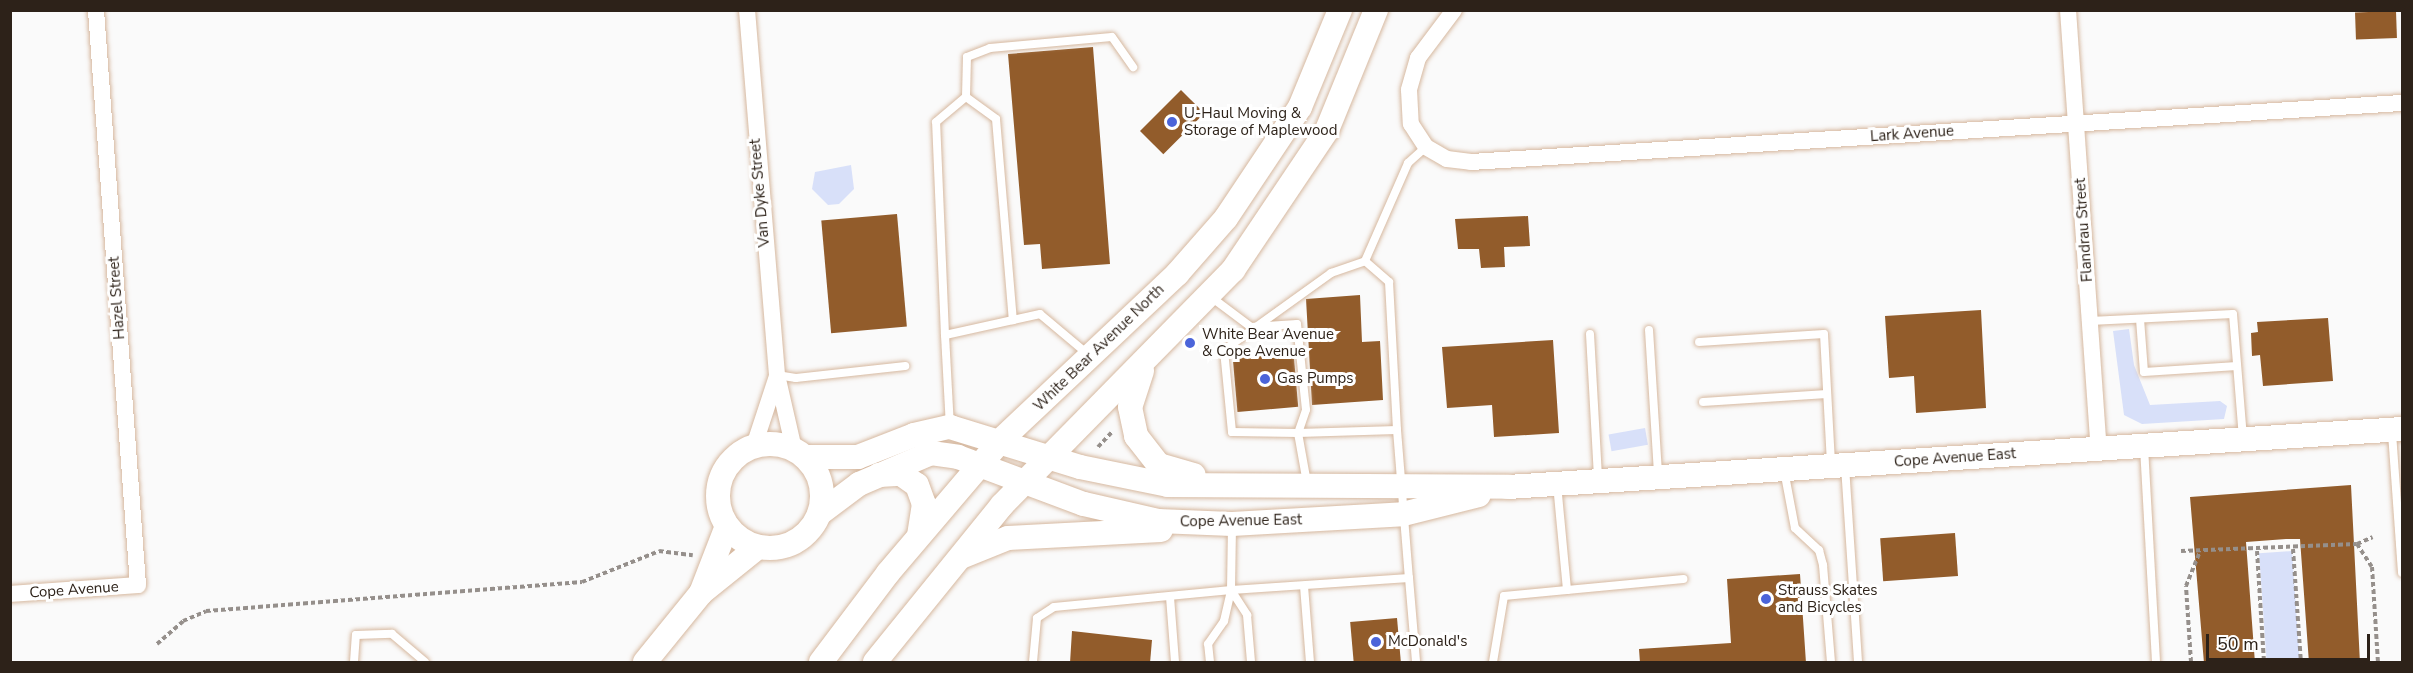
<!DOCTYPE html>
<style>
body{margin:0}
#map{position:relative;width:2413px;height:673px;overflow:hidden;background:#fafafa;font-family:"Nunito Sans",sans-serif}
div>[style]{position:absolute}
.green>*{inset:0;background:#d8e0f9;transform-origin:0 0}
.building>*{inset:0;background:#925c2b;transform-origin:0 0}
.path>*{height:4px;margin-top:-2px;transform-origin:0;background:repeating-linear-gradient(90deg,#958f8b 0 4.5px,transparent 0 7.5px)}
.roads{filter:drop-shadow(0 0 2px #d6b89f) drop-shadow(0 0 2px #d6b89f)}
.lane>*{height:8px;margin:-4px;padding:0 4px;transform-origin:4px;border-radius:4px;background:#fff}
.street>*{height:16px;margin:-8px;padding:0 8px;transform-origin:8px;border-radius:8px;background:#fff}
.secondary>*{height:24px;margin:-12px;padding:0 12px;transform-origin:12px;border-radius:12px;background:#fff}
.secondary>.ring{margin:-12px;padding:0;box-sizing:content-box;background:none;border:24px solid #fff;border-radius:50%}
.dots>*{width:16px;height:16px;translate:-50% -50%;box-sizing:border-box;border:3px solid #fff;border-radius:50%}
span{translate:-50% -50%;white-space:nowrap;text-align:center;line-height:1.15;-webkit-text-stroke:6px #fff;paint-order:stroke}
.poi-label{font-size:15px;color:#2d2219}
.left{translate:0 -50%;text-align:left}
.street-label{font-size:15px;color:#2d2219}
.frame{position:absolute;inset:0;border:12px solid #2d2219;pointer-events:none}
.scale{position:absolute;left:2206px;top:634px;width:164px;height:27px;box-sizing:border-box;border:3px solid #2d2219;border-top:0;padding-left:8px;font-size:18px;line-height:21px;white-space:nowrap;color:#2d2219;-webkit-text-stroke:4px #fff;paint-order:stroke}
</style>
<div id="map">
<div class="green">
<i style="clip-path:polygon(851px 165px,854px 189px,839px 204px,828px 205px,812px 189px,815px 172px)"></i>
<i style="clip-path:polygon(2129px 329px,2134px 365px,2150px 405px,2220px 401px,2227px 406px,2224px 419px,2142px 424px,2124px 415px,2113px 331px)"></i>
<i style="left:1645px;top:428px;width:17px;height:37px;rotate:80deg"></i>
<i style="left:2292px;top:551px;width:111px;height:33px;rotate:86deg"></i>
</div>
<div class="building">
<i style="left:2396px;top:11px;width:27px;height:41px;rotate:88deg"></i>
<i style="clip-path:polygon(1093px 47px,1110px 264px,1042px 269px,1040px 244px,1024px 245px,1008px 54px)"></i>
<i style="left:1181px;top:90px;width:33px;height:58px;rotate:45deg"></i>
<i style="left:897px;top:214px;width:113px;height:76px;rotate:85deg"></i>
<i style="clip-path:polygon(1528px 216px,1530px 246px,1504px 247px,1505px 267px,1481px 268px,1479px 249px,1458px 249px,1455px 219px)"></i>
<i style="clip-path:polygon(1360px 295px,1362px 342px,1380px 341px,1383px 400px,1312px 405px,1306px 299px)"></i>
<i style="clip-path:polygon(1981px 310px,1986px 408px,1916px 413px,1914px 376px,1889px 378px,1885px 316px)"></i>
<i style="clip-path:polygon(2328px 318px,2333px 381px,2263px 386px,2260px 355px,2252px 356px,2251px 333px,2258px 332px,2257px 322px)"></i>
<i style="clip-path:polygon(1553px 340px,1559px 433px,1494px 437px,1492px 405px,1447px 408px,1442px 347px)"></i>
<i style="left:1293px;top:347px;width:60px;height:61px;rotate:85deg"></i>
<i style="clip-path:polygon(2351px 485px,2360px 663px,2309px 663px,2300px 539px,2286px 539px,2246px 542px,2255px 663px,2204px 663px,2190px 497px)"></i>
<i style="left:1955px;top:533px;width:43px;height:75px;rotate:86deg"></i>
<i style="clip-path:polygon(1800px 574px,1806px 663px,1640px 663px,1639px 649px,1731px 643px,1727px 579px)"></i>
<i style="left:1397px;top:618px;width:45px;height:47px;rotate:85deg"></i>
<i style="clip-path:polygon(1072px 631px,1152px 640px,1150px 663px,1070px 663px)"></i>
</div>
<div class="path">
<i style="left:1098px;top:447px;width:22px;rotate:-47deg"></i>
<i style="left:2357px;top:544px;width:27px;rotate:57deg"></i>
<i style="left:2372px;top:567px;width:95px;rotate:86.4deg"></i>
<i style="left:2293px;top:549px;width:113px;rotate:86deg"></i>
<i style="left:2181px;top:551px;width:176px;rotate:-2.3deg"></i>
<i style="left:2357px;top:544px;width:17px;rotate:-24deg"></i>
<i style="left:2257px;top:551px;width:111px;rotate:86.4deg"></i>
<i style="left:157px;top:644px;width:35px;rotate:-41deg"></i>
<i style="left:183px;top:621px;width:25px;rotate:-23deg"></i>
<i style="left:206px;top:611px;width:377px;rotate:-4.4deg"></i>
<i style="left:582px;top:582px;width:83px;rotate:-21.9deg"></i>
<i style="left:659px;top:551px;width:34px;rotate:7deg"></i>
<i style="left:2191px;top:662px;width:76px;rotate:-93.8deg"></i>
<i style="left:2186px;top:586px;width:35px;rotate:-68deg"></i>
</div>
<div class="roads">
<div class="lane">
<i style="left:966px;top:97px;width:37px;rotate:36deg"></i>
<i style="left:996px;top:119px;width:202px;rotate:85.2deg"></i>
<i style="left:1365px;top:261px;width:107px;rotate:-66.3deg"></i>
<i style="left:1408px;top:163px;width:24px;rotate:-42deg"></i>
<i style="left:1211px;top:297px;width:50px;rotate:36.9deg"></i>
<i style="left:1251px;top:327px;width:46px;rotate:-3.7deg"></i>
<i style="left:1297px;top:324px;width:86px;rotate:84deg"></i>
<i style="left:1306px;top:410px;width:24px;rotate:109deg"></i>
<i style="left:1298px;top:433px;width:99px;rotate:-1.7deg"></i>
<i style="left:1397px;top:430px;width:148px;rotate:85.4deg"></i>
<i style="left:1409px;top:578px;width:178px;rotate:176.1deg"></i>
<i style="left:1231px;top:590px;width:63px;rotate:-89.1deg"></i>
<i style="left:2140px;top:319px;width:53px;rotate:85.7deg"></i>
<i style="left:2144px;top:372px;width:93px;rotate:-3.7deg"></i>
<i style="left:2090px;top:321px;width:143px;rotate:-2.8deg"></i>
<i style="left:2233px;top:314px;width:123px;rotate:85.4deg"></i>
<i style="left:1649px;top:330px;width:144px;rotate:86.4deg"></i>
<i style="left:1590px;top:334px;width:144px;rotate:86.8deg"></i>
<i style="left:945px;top:335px;width:92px;rotate:86.9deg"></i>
<i style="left:1699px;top:342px;width:125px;rotate:-3.7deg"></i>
<i style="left:1824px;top:334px;width:129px;rotate:86.9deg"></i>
<i style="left:1090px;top:356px;width:65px;rotate:-140deg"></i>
<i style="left:1040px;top:314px;width:97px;rotate:167.5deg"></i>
<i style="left:945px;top:335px;width:213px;rotate:-92.4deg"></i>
<i style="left:936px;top:122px;width:39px;rotate:-40deg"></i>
<i style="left:966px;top:97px;width:40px;rotate:-88.6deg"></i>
<i style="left:967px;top:57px;width:25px;rotate:-21deg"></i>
<i style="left:990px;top:48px;width:122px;rotate:-5.2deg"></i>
<i style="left:1112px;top:37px;width:37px;rotate:55deg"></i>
<i style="left:777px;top:375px;width:19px;rotate:9deg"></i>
<i style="left:796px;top:378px;width:110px;rotate:-6.3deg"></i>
<i style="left:1703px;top:402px;width:124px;rotate:-3.7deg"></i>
<i style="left:2392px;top:433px;width:140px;rotate:85.9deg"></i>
<i style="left:2144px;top:447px;width:215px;rotate:86.8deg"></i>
<i style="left:1845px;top:466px;width:196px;rotate:86.2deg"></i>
<i style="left:1784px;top:470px;width:59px;rotate:79.3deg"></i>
<i style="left:1795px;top:528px;width:33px;rotate:43deg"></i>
<i style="left:1819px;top:550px;width:16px;rotate:75deg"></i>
<i style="left:1823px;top:565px;width:97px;rotate:85.3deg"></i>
<i style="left:1307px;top:483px;width:51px;rotate:-100.2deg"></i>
<i style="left:1298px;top:433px;width:66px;rotate:-179.1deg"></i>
<i style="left:1232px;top:432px;width:82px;rotate:-95.6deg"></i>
<i style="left:1224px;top:350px;width:132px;rotate:-35.7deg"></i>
<i style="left:1331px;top:273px;width:36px;rotate:-19deg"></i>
<i style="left:1365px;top:261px;width:32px;rotate:41deg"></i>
<i style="left:1389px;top:282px;width:148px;rotate:86.9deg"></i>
<i style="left:1409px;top:578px;width:84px;rotate:85.2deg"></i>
<i style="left:1304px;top:586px;width:76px;rotate:85.5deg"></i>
<i style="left:1231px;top:590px;width:30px;rotate:57deg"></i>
<i style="left:1247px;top:615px;width:47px;rotate:85.1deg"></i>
<i style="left:1567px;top:590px;width:117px;rotate:-5.4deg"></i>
<i style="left:1170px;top:597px;width:65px;rotate:85.6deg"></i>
<i style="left:354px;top:662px;width:27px;rotate:-86deg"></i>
<i style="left:356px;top:635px;width:36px;rotate:-2deg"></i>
<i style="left:392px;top:634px;width:43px;rotate:40.3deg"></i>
<i style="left:1033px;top:662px;width:44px;rotate:-84.8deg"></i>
<i style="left:1037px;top:618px;width:20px;rotate:-33deg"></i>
<i style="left:1054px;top:607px;width:178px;rotate:-5.5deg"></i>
<i style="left:1210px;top:662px;width:18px;rotate:-96deg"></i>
<i style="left:1208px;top:644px;width:28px;rotate:-55deg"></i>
<i style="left:1224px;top:621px;width:32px;rotate:-77deg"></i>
<i style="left:1493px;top:662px;width:67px;rotate:-80.5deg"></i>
<i style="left:1504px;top:596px;width:63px;rotate:-5.4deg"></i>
<i style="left:1567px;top:590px;width:106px;rotate:-95.4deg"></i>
</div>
<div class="street">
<i style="left:747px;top:10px;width:366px;rotate:85.3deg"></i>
<i style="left:777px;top:375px;width:76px;rotate:77.1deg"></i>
<i style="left:1454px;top:10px;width:60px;rotate:126.9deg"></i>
<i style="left:1418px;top:58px;width:33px;rotate:106deg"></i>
<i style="left:1409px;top:90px;width:34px;rotate:87deg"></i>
<i style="left:1411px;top:124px;width:27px;rotate:57deg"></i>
<i style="left:1426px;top:147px;width:24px;rotate:30deg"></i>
<i style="left:1447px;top:159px;width:24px;rotate:7deg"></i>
<i style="left:1471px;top:162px;width:933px;rotate:-3.63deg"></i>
<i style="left:2068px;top:10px;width:440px;rotate:86deg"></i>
<i style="left:754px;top:446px;width:74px;rotate:-71.8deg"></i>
<i style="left:10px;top:594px;width:128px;rotate:-4deg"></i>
<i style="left:138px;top:585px;width:577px;rotate:-94.18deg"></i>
</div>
<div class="secondary">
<i style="left:1142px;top:371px;width:38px;rotate:108deg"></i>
<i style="left:1130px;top:407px;width:30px;rotate:78deg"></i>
<i style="left:1136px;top:436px;width:37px;rotate:52deg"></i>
<i style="left:1159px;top:465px;width:36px;rotate:16deg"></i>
<i class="ring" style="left:718px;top:444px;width:80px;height:80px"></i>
<i style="left:805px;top:457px;width:53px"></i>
<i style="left:858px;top:457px;width:60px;rotate:-21.4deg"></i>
<i style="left:914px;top:435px;width:37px;rotate:-13deg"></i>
<i style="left:950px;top:427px;width:136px;rotate:17.1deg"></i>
<i style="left:1080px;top:467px;width:90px;rotate:11.6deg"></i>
<i style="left:1168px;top:485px;width:340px;rotate:0.3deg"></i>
<i style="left:1508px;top:487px;width:896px;rotate:-3.71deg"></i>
<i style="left:879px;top:475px;width:22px;rotate:-3deg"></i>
<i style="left:901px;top:474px;width:19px;rotate:35deg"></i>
<i style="left:917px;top:485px;width:20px;rotate:70deg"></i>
<i style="left:924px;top:504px;width:31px;rotate:99deg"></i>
<i style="left:819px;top:514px;width:50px;rotate:-36.9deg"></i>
<i style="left:859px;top:484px;width:78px;rotate:-23.3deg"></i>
<i style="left:931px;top:453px;width:27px;rotate:8deg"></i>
<i style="left:958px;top:457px;width:134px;rotate:20.5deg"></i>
<i style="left:1084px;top:504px;width:76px;rotate:12.9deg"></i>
<i style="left:1158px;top:521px;width:74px;rotate:2.3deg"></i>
<i style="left:1232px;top:524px;width:171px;rotate:-3.3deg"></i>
<i style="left:1403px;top:514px;width:78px;rotate:-14deg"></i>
<i style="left:963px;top:556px;width:48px;rotate:-21.8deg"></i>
<i style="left:1008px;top:538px;width:153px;rotate:-3deg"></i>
<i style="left:701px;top:593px;width:73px;rotate:-38.9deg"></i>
<i style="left:645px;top:662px;width:89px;rotate:-50.9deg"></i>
<i style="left:701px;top:593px;width:72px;rotate:-68.8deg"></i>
<i style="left:821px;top:662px;width:111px;rotate:-53deg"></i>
<i style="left:888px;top:573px;width:175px;rotate:-49.6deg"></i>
<i style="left:1001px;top:440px;width:242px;rotate:-43.3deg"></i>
<i style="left:1177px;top:274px;width:74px;rotate:-48.8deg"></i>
<i style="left:1226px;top:218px;width:133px;rotate:-56.3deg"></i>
<i style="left:1300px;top:107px;width:105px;rotate:-67.6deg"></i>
<i style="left:875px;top:662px;width:202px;rotate:-51deg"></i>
<i style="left:1002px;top:505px;width:330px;rotate:-45.5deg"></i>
<i style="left:1233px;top:270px;width:169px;rotate:-56.1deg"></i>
<i style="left:1327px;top:130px;width:130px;rotate:-67.8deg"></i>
</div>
</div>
<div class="dots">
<i style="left:1172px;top:122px;background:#4b64d9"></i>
<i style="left:1190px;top:343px;background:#4b64d9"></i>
<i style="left:1265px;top:379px;background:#4b64d9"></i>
<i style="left:1766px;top:599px;background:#4b64d9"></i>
<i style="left:1376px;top:642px;background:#4b64d9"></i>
</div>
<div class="poi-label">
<span class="left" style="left:1184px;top:122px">U-Haul Moving &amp;<br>Storage of Maplewood</span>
<span class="left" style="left:1202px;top:343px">White Bear Avenue<br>&amp; Cope Avenue</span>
<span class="left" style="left:1277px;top:379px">Gas Pumps</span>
<span class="left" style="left:1778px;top:599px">Strauss Skates<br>and Bicycles</span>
<span class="left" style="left:1388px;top:642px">McDonald's</span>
</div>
<div class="street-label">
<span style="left:1912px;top:134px;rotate:-4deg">Lark Avenue</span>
<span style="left:760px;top:193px;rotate:-95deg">Van Dyke Street</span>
<span style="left:2084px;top:230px;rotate:-94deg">Flandrau Street</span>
<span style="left:117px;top:298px;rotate:-94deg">Hazel Street</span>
<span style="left:1099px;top:348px;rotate:-44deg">White Bear Avenue North</span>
<span style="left:1955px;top:458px;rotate:-4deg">Cope Avenue East</span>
<span style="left:1241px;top:521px;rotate:-1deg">Cope Avenue East</span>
<span style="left:74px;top:590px;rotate:-4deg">Cope Avenue</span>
</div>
<div class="frame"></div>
<div class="scale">50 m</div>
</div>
